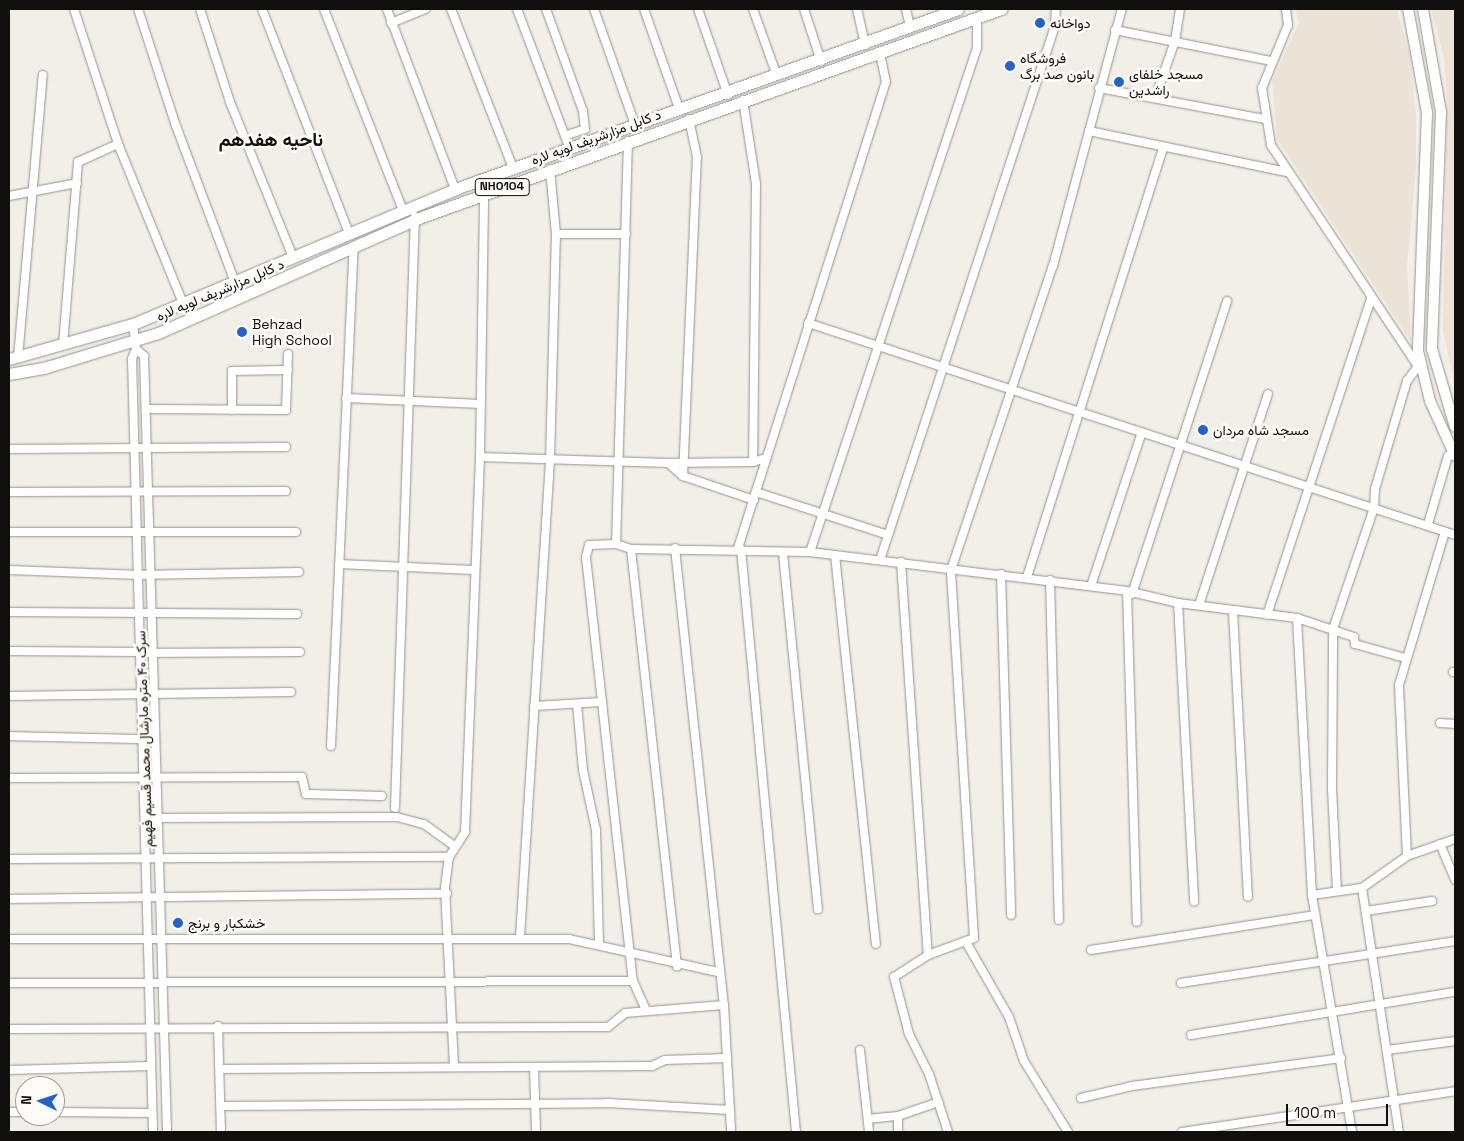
<!DOCTYPE html>
<meta charset="utf-8">
<style>
body{margin:0}
#map{position:relative;width:1464px;height:1141px;overflow:hidden;background:#f2efe9;font-family:"Space Grotesk",Vazirmatn,sans-serif}
div>[style]{position:absolute}
.built>*{inset:0;background:#ece3d8}
.roads{filter:drop-shadow(0 0 1px #95928d) drop-shadow(0 0 1px #95928d)}
.minor>*{height:8px;margin:-4px;padding:0 4px;transform-origin:4px;border-radius:4px;background:#fff}
.major>*{height:10px;margin:-5px;padding:0 5px;transform-origin:5px;border-radius:5px;background:#fff}
.highway>*{height:11px;margin:-5.5px;padding:0 5.5px;transform-origin:5.5px;border-radius:5.5px;background:#fff}
.dots>*{width:14px;height:14px;translate:-50% -50%;box-sizing:border-box;border:2px solid #fffcf8;border-radius:50%}
span{translate:-50% -50%;white-space:nowrap;text-align:center;line-height:1.15;-webkit-text-stroke:5px #fffcf8;paint-order:stroke}
.shield-label span{padding:1px 4px;background:#fffcf8;border:1px solid;border-radius:4px;-webkit-text-stroke-width:0}
.shield-label{font-size:12px;color:#110f0e;font-weight:700}
.poi-label{font-size:14px;color:#110f0e}
.left{translate:0 -50%;text-align:left}
.street-label{font-size:14px;color:#110f0e}
.district-label{font-size:19px;color:#110f0e;font-weight:700}
.frame{position:absolute;inset:0;border:10px solid #110f0e;pointer-events:none}
.north{position:absolute;left:15px;top:1076px;width:50px;height:50px;box-sizing:border-box;background:#fffcf8;border:1px solid #a09d9a;border-radius:50%;rotate:274deg;font-size:14px;font-weight:700;line-height:20px;text-align:center;color:#110f0e}
.north::after{content:'';display:block;margin:auto;width:18px;height:22px;background:#2063cf;clip-path:polygon(50% 0,100% 100%,50% 72%,0 100%)}
.scale{position:absolute;left:1286px;top:1104px;width:102px;height:22px;box-sizing:border-box;border:2px solid #110f0e;border-top:0;padding-left:6px;font-size:15px;line-height:18px;white-space:nowrap;color:#110f0e;-webkit-text-stroke:4px #fffcf8;paint-order:stroke}
</style>
<div id="map">
<div class="built">
<i style="clip-path:polygon(1295px 9px,1397px 9px,1410px 56px,1416px 113px,1416px 169px,1407px 266px,1411px 342px,1277px 139px,1272px 81px,1299px 23px)"></i>
<i style="clip-path:polygon(1431px 9px,1455px 9px,1455px 388px,1443px 330px,1447px 98px,1444px 58px)"></i>
</div>
<div class="roads">
<div class="minor">
<i style="left:74px;top:9px;width:142px;rotate:71.9deg"></i>
<i style="left:118px;top:144px;width:172px;rotate:67.8deg"></i>
<i style="left:138px;top:9px;width:123px;rotate:72deg"></i>
<i style="left:176px;top:126px;width:167px;rotate:69.3deg"></i>
<i style="left:200px;top:9px;width:98px;rotate:72.1deg"></i>
<i style="left:230px;top:102px;width:167px;rotate:67.9deg"></i>
<i style="left:262px;top:9px;width:240px;rotate:68.8deg"></i>
<i style="left:324px;top:9px;width:217px;rotate:68.6deg"></i>
<i style="left:387px;top:9px;width:192px;rotate:69.3deg"></i>
<i style="left:451px;top:9px;width:171px;rotate:68.7deg"></i>
<i style="left:517px;top:9px;width:150px;rotate:69.3deg"></i>
<i style="left:546px;top:9px;width:109px;rotate:70.1deg"></i>
<i style="left:583px;top:111px;width:18px;rotate:84deg"></i>
<i style="left:585px;top:129px;width:21px;rotate:161deg"></i>
<i style="left:594px;top:9px;width:123px;rotate:70.5deg"></i>
<i style="left:644px;top:9px;width:108px;rotate:70.6deg"></i>
<i style="left:698px;top:9px;width:91px;rotate:70.8deg"></i>
<i style="left:753px;top:9px;width:71px;rotate:70.3deg"></i>
<i style="left:804px;top:9px;width:55px;rotate:71.9deg"></i>
<i style="left:857px;top:9px;width:37px;rotate:77deg"></i>
<i style="left:906px;top:9px;width:17px;rotate:77deg"></i>
<i style="left:1286px;top:9px;width:16px;rotate:83deg"></i>
<i style="left:1288px;top:25px;width:68px;rotate:112.4deg"></i>
<i style="left:1262px;top:88px;width:58px;rotate:81deg"></i>
<i style="left:1271px;top:145px;width:268px;rotate:56.4deg"></i>
<i style="left:391px;top:23px;width:37px;rotate:-22deg"></i>
<i style="left:1115px;top:30px;width:160px;rotate:11.2deg"></i>
<i style="left:1099px;top:88px;width:169px;rotate:10.6deg"></i>
<i style="left:1155px;top:98px;width:60px;rotate:-70.7deg"></i>
<i style="left:1175px;top:41px;width:32px;rotate:-81deg"></i>
<i style="left:743px;top:100px;width:85px;rotate:81.2deg"></i>
<i style="left:756px;top:184px;width:278px;rotate:90.6deg"></i>
<i style="left:753px;top:462px;width:14px;rotate:-17deg"></i>
<i style="left:1089px;top:131px;width:202px;rotate:11.7deg"></i>
<i style="left:628px;top:141px;width:403px;rotate:91.7deg"></i>
<i style="left:616px;top:544px;width:16px;rotate:18deg"></i>
<i style="left:631px;top:549px;width:179px;rotate:1deg"></i>
<i style="left:810px;top:552px;width:319px;rotate:7deg"></i>
<i style="left:1127px;top:591px;width:52px;rotate:13.2deg"></i>
<i style="left:1178px;top:603px;width:120px;rotate:7.2deg"></i>
<i style="left:1297px;top:618px;width:60px;rotate:18.4deg"></i>
<i style="left:1354px;top:637px;width:7px;rotate:82deg"></i>
<i style="left:1355px;top:644px;width:52px;rotate:15.6deg"></i>
<i style="left:9px;top:196px;width:69px;rotate:-10.8deg"></i>
<i style="left:556px;top:234px;width:70px"></i>
<i style="left:808px;top:323px;width:681px;rotate:18.14deg"></i>
<i style="left:133px;top:324px;width:25px;rotate:83deg"></i>
<i style="left:136px;top:349px;width:11px;rotate:41deg"></i>
<i style="left:144px;top:356px;width:776px;rotate:88.3deg"></i>
<i style="left:63px;top:345px;width:184px;rotate:-85.3deg"></i>
<i style="left:78px;top:162px;width:44px;rotate:-24.2deg"></i>
<i style="left:136px;top:349px;width:11px;rotate:112deg"></i>
<i style="left:132px;top:359px;width:773px;rotate:88.44deg"></i>
<i style="left:18px;top:358px;width:284px;rotate:-85deg"></i>
<i style="left:346px;top:398px;width:135px;rotate:2.5deg"></i>
<i style="left:146px;top:409px;width:140px;rotate:0.4deg"></i>
<i style="left:286px;top:410px;width:56px;rotate:-88deg"></i>
<i style="left:232px;top:410px;width:39px;rotate:-90deg"></i>
<i style="left:232px;top:371px;width:56px;rotate:-1deg"></i>
<i style="left:9px;top:449px;width:277px;rotate:-0.4deg"></i>
<i style="left:480px;top:457px;width:188px;rotate:1.8deg"></i>
<i style="left:668px;top:463px;width:20px;rotate:41deg"></i>
<i style="left:683px;top:476px;width:75px;rotate:18.7deg"></i>
<i style="left:668px;top:463px;width:85px;rotate:-0.7deg"></i>
<i style="left:683px;top:476px;width:319px;rotate:-87.5deg"></i>
<i style="left:697px;top:157px;width:39px;rotate:-102deg"></i>
<i style="left:9px;top:492px;width:277px;rotate:-0.2deg"></i>
<i style="left:756px;top:492px;width:139px;rotate:18deg"></i>
<i style="left:1428px;top:524px;width:71px;rotate:-73.6deg"></i>
<i style="left:9px;top:532px;width:287px"></i>
<i style="left:616px;top:544px;width:27px;rotate:178deg"></i>
<i style="left:589px;top:545px;width:12px;rotate:104deg"></i>
<i style="left:586px;top:557px;width:427px;rotate:83.7deg"></i>
<i style="left:633px;top:981px;width:32px;rotate:66deg"></i>
<i style="left:675px;top:548px;width:460px;rotate:83.9deg"></i>
<i style="left:724px;top:1005px;width:127px;rotate:86.8deg"></i>
<i style="left:738px;top:548px;width:489px;rotate:-72.4deg"></i>
<i style="left:886px;top:82px;width:30px;rotate:-102deg"></i>
<i style="left:631px;top:549px;width:420px;rotate:83.7deg"></i>
<i style="left:741px;top:549px;width:586px;rotate:84.61deg"></i>
<i style="left:810px;top:552px;width:531px;rotate:-71.67deg"></i>
<i style="left:977px;top:48px;width:30px;rotate:-90deg"></i>
<i style="left:783px;top:553px;width:358px;rotate:84.4deg"></i>
<i style="left:835px;top:555px;width:391px;rotate:84deg"></i>
<i style="left:880px;top:560px;width:562px;rotate:-71.86deg"></i>
<i style="left:1055px;top:26px;width:17px;rotate:-87deg"></i>
<i style="left:901px;top:562px;width:394px;rotate:86.1deg"></i>
<i style="left:339px;top:564px;width:134px;rotate:2.6deg"></i>
<i style="left:9px;top:570px;width:130px;rotate:2.2deg"></i>
<i style="left:139px;top:575px;width:160px;rotate:-1.1deg"></i>
<i style="left:1001px;top:574px;width:341px;rotate:88.3deg"></i>
<i style="left:1027px;top:577px;width:449px;rotate:-72.4deg"></i>
<i style="left:1050px;top:580px;width:340px;rotate:88.5deg"></i>
<i style="left:1091px;top:586px;width:162px;rotate:-71.7deg"></i>
<i style="left:1127px;top:591px;width:331px;rotate:88.3deg"></i>
<i style="left:1132px;top:594px;width:308px;rotate:-72deg"></i>
<i style="left:1178px;top:603px;width:299px;rotate:86.9deg"></i>
<i style="left:1199px;top:605px;width:222px;rotate:-71.9deg"></i>
<i style="left:9px;top:612px;width:288px;rotate:0.4deg"></i>
<i style="left:1233px;top:612px;width:285px;rotate:87deg"></i>
<i style="left:1267px;top:615px;width:334px;rotate:-71.8deg"></i>
<i style="left:1297px;top:618px;width:277px;rotate:86.9deg"></i>
<i style="left:1312px;top:895px;width:240px;rotate:80.4deg"></i>
<i style="left:9px;top:651px;width:132px;rotate:0.4deg"></i>
<i style="left:141px;top:653px;width:159px;rotate:-0.4deg"></i>
<i style="left:1453px;top:672px;width:2px"></i>
<i style="left:9px;top:696px;width:282px;rotate:-0.8deg"></i>
<i style="left:577px;top:704px;width:66px;rotate:84.8deg"></i>
<i style="left:583px;top:770px;width:61px;rotate:77.8deg"></i>
<i style="left:596px;top:830px;width:113px;rotate:88.5deg"></i>
<i style="left:534px;top:706px;width:68px;rotate:-3.4deg"></i>
<i style="left:1440px;top:723px;width:15px;rotate:4deg"></i>
<i style="left:9px;top:736px;width:134px;rotate:1.3deg"></i>
<i style="left:331px;top:746px;width:498px;rotate:-87.4deg"></i>
<i style="left:9px;top:778px;width:293px;rotate:-0.2deg"></i>
<i style="left:302px;top:777px;width:17px;rotate:77deg"></i>
<i style="left:306px;top:794px;width:76px;rotate:1.5deg"></i>
<i style="left:395px;top:808px;width:592px;rotate:-88.07deg"></i>
<i style="left:145px;top:818px;width:252px;rotate:-0.2deg"></i>
<i style="left:397px;top:817px;width:28px;rotate:15deg"></i>
<i style="left:424px;top:824px;width:37px;rotate:36deg"></i>
<i style="left:1440px;top:844px;width:39px;rotate:67deg"></i>
<i style="left:1407px;top:856px;width:171px;rotate:-92.7deg"></i>
<i style="left:1399px;top:685px;width:160px;rotate:-73.3deg"></i>
<i style="left:9px;top:859px;width:440px;rotate:-0.3deg"></i>
<i style="left:1362px;top:888px;width:247px;rotate:81.4deg"></i>
<i style="left:1337px;top:891px;width:104px;rotate:-92.8deg"></i>
<i style="left:1332px;top:787px;width:158px;rotate:-89.6deg"></i>
<i style="left:1333px;top:629px;width:128px;rotate:-71.3deg"></i>
<i style="left:1374px;top:508px;width:19px;rotate:-87deg"></i>
<i style="left:1375px;top:489px;width:113px;rotate:-73.5deg"></i>
<i style="left:1407px;top:381px;width:15px;rotate:-53deg"></i>
<i style="left:1312px;top:895px;width:50px;rotate:-8deg"></i>
<i style="left:1362px;top:888px;width:55px;rotate:-35.4deg"></i>
<i style="left:1407px;top:856px;width:51px;rotate:-19.5deg"></i>
<i style="left:9px;top:899px;width:438px;rotate:-0.7deg"></i>
<i style="left:1366px;top:911px;width:67px;rotate:-8.6deg"></i>
<i style="left:520px;top:937px;width:477px;rotate:-86.4deg"></i>
<i style="left:550px;top:461px;width:227px;rotate:-88.5deg"></i>
<i style="left:556px;top:234px;width:65px;rotate:-95.3deg"></i>
<i style="left:9px;top:939px;width:560px"></i>
<i style="left:569px;top:939px;width:153px;rotate:12.5deg"></i>
<i style="left:966px;top:942px;width:86px;rotate:60.2deg"></i>
<i style="left:1009px;top:1017px;width:46px;rotate:71.2deg"></i>
<i style="left:1024px;top:1061px;width:84px;rotate:58.2deg"></i>
<i style="left:1091px;top:950px;width:227px;rotate:-8.9deg"></i>
<i style="left:9px;top:983px;width:624px;rotate:-0.18deg"></i>
<i style="left:1181px;top:983px;width:277px;rotate:-8.7deg"></i>
<i style="left:218px;top:1026px;width:106px;rotate:88.4deg"></i>
<i style="left:9px;top:1029px;width:599px;rotate:-0.19deg"></i>
<i style="left:608px;top:1027px;width:22px;rotate:-39deg"></i>
<i style="left:625px;top:1013px;width:99px;rotate:-4.6deg"></i>
<i style="left:1191px;top:1035px;width:267px;rotate:-9.3deg"></i>
<i style="left:860px;top:1050px;width:82px;rotate:83.7deg"></i>
<i style="left:1387px;top:1050px;width:69px;rotate:-7.5deg"></i>
<i style="left:454px;top:1066px;width:178px;rotate:-92.9deg"></i>
<i style="left:445px;top:888px;width:31px;rotate:-83deg"></i>
<i style="left:449px;top:857px;width:30px;rotate:-57deg"></i>
<i style="left:465px;top:832px;width:375px;rotate:-87.7deg"></i>
<i style="left:480px;top:457px;width:263px;rotate:-89.1deg"></i>
<i style="left:534px;top:1067px;width:65px;rotate:88.2deg"></i>
<i style="left:221px;top:1069px;width:431px;rotate:-0.4deg"></i>
<i style="left:652px;top:1066px;width:14px;rotate:-25deg"></i>
<i style="left:665px;top:1060px;width:62px;rotate:-1.8deg"></i>
<i style="left:9px;top:1070px;width:142px;rotate:-1.6deg"></i>
<i style="left:1081px;top:1098px;width:52px;rotate:-13.2deg"></i>
<i style="left:1132px;top:1086px;width:211px;rotate:-7.6deg"></i>
<i style="left:221px;top:1106px;width:387px;rotate:-0.4deg"></i>
<i style="left:608px;top:1103px;width:122px;rotate:3.3deg"></i>
<i style="left:9px;top:1112px;width:16px"></i>
<i style="left:55px;top:1112px;width:97px;rotate:0.6deg"></i>
<i style="left:868px;top:1119px;width:30px;rotate:-6deg"></i>
<i style="left:898px;top:1132px;width:16px;rotate:-90deg"></i>
<i style="left:898px;top:1116px;width:43px;rotate:-18.9deg"></i>
<i style="left:948px;top:1132px;width:61px;rotate:-108.1deg"></i>
<i style="left:929px;top:1074px;width:45px;rotate:-116.6deg"></i>
<i style="left:909px;top:1034px;width:59px;rotate:-104.7deg"></i>
<i style="left:894px;top:977px;width:40px;rotate:-32.9deg"></i>
<i style="left:928px;top:955px;width:49px;rotate:-20.3deg"></i>
<i style="left:974px;top:938px;width:369px;rotate:-93.6deg"></i>
<i style="left:951px;top:570px;width:321px;rotate:-71.5deg"></i>
<i style="left:1053px;top:266px;width:266px;rotate:-75deg"></i>
<i style="left:1182px;top:1132px;width:276px;rotate:-8.5deg"></i>
</div>
<div class="major">
<i style="left:1408px;top:9px;width:106px;rotate:79.6deg"></i>
<i style="left:1427px;top:113px;width:238px;rotate:92.2deg"></i>
<i style="left:1418px;top:351px;width:51px;rotate:76.5deg"></i>
<i style="left:1430px;top:401px;width:60px;rotate:65.6deg"></i>
<i style="left:1423px;top:9px;width:105px;rotate:80.1deg"></i>
<i style="left:1441px;top:112px;width:237px;rotate:92.2deg"></i>
<i style="left:1432px;top:349px;width:81px;rotate:73.6deg"></i>
</div>
<div class="highway">
<i style="left:9px;top:359px;width:129px;rotate:-15.8deg"></i>
<i style="left:133px;top:324px;width:349px;rotate:-22.7deg"></i>
<i style="left:455px;top:189px;width:534px;rotate:-19.69deg"></i>
<i style="left:9px;top:374px;width:36px;rotate:-10deg"></i>
<i style="left:44px;top:368px;width:119px;rotate:-17.1deg"></i>
<i style="left:158px;top:333px;width:282px;rotate:-23.8deg"></i>
<i style="left:416px;top:219px;width:622px;rotate:-19.75deg"></i>
</div>
</div>
<div class="dots">
<i style="left:1040px;top:23px;background:#2063cf"></i>
<i style="left:1010px;top:66px;background:#2063cf"></i>
<i style="left:1119px;top:82px;background:#2063cf"></i>
<i style="left:242px;top:332px;background:#2063cf"></i>
<i style="left:1203px;top:430px;background:#2063cf"></i>
<i style="left:178px;top:923px;background:#2063cf"></i>
</div>
<div class="shield-label">
<span style="left:502px;top:187px">NH0104</span>
</div>
<div class="poi-label">
<span class="left" style="left:1050px;top:23px">دواخانه</span>
<span class="left" style="left:1020px;top:66px">فروشگاه<br>بانون صد برگ</span>
<span class="left" style="left:1129px;top:82px">مسجد خلفای<br>راشدین</span>
<span class="left" style="left:252px;top:332px">Behzad<br>High School</span>
<span class="left" style="left:1213px;top:430px">مسجد شاه مردان</span>
<span class="left" style="left:188px;top:923px">خشکبار و برنج</span>
</div>
<div class="street-label">
<span style="left:596px;top:137px;rotate:-20deg">د کابل مزارشریف لویه لاره</span>
<span style="left:220px;top:290px;rotate:-23deg">د کابل مزارشریف لویه لاره</span>
<span style="left:144px;top:739px;rotate:-92deg">سرک ۴۰ متره مارشال محمد قسیم فهیم</span>
</div>
<div class="district-label">
<span style="left:271px;top:140px">ناحیه هفدهم</span>
</div>
<div class="frame"></div>
<div class="north">N</div>
<div class="scale">100 m</div>
</div>
